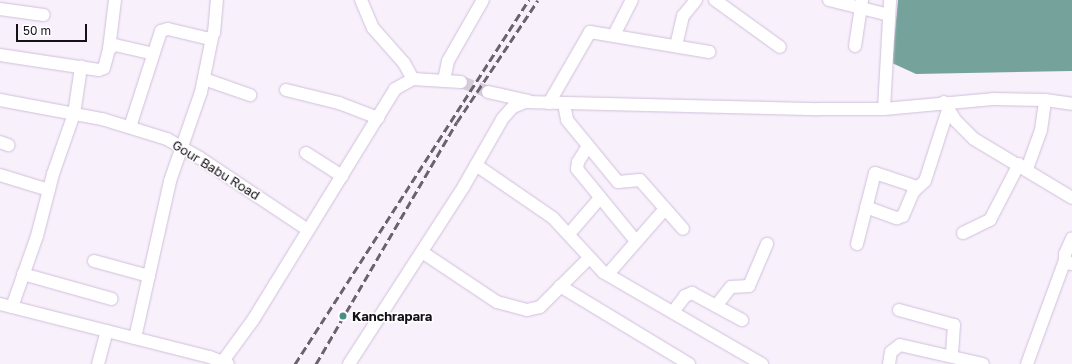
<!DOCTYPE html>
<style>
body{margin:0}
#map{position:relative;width:1072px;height:364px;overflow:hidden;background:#f8f1fc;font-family:"Golos Text",sans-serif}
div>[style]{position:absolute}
.water>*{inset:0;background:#75a39c}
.minor-tunnel>*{height:12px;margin-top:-6px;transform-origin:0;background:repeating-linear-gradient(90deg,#d6cfda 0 12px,transparent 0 18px)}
.roads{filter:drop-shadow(0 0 1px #d1bfd9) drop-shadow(0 0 1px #d1bfd9)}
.minor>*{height:12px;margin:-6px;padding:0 6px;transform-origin:6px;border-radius:6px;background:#fff}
.rail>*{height:3px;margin-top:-1.5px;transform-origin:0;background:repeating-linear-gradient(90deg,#6a636d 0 8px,transparent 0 12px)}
.dots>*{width:11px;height:11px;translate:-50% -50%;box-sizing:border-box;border:2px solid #fff;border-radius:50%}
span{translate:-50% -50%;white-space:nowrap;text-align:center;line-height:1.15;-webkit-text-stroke:3px #fff;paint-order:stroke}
.street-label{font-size:13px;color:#161019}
.poi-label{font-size:13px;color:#161019;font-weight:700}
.left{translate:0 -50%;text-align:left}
.scale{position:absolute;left:16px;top:24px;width:71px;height:18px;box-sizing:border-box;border:2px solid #161019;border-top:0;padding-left:5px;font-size:12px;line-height:14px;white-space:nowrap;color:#161019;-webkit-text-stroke:3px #fff;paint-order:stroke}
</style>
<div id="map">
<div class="water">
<i style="clip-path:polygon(898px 0,1072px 0,1072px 71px,916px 74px,892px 63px)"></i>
</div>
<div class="minor-tunnel">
<i style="left:461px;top:82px;width:29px;rotate:20deg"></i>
</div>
<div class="roads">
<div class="minor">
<i style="left:361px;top:0;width:30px;rotate:67deg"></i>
<i style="left:373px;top:28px;width:47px;rotate:48.5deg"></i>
<i style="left:404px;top:63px;width:18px;rotate:61deg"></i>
<i style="left:715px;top:0;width:80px;rotate:35.9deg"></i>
<i style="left:829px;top:0;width:62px;rotate:14deg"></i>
<i style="left:0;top:9px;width:44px;rotate:7.8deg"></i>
<i style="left:614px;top:35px;width:39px;rotate:-63deg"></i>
<i style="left:676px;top:46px;width:31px;rotate:-77deg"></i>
<i style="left:683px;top:16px;width:21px;rotate:-51deg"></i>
<i style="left:855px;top:46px;width:47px;rotate:-81.3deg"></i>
<i style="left:109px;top:49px;width:49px;rotate:-83deg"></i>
<i style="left:0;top:55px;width:100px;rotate:8.6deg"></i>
<i style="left:99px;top:70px;width:5px;rotate:-22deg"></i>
<i style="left:104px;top:68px;width:20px;rotate:-75deg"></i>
<i style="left:109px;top:49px;width:7px;rotate:-34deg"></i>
<i style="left:115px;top:45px;width:39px;rotate:13deg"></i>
<i style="left:204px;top:79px;width:49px;rotate:19.2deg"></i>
<i style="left:444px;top:80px;width:19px;rotate:-78deg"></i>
<i style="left:448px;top:61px;width:70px;rotate:-60.2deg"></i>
<i style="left:286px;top:90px;width:55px;rotate:13.8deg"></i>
<i style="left:339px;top:103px;width:42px;rotate:21deg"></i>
<i style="left:488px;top:92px;width:42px;rotate:12.4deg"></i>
<i style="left:0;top:100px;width:104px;rotate:10.6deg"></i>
<i style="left:102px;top:119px;width:68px;rotate:17.1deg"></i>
<i style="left:167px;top:139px;width:38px;rotate:30deg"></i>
<i style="left:200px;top:158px;width:130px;rotate:33.7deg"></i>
<i style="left:944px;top:102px;width:22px;rotate:58deg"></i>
<i style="left:956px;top:121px;width:25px;rotate:45deg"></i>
<i style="left:974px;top:139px;width:114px;rotate:31deg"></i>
<i style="left:549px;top:103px;width:82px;rotate:-60deg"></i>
<i style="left:590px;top:32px;width:121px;rotate:9.5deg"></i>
<i style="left:564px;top:104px;width:16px;rotate:79deg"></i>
<i style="left:567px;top:120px;width:80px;rotate:50.6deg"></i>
<i style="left:618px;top:182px;width:22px;rotate:-5deg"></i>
<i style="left:640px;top:180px;width:65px;rotate:48.7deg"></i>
<i style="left:884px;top:109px;width:109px;rotate:-86.8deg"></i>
<i style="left:130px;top:127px;width:101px;rotate:-72.1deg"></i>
<i style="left:161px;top:31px;width:7px;rotate:-16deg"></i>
<i style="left:168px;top:29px;width:43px;rotate:13.4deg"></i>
<i style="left:210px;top:39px;width:7px;rotate:-56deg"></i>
<i style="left:214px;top:33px;width:33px;rotate:-85deg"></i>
<i style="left:0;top:142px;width:9px;rotate:21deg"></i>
<i style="left:588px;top:146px;width:19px;rotate:122deg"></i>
<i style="left:578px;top:162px;width:7px;rotate:98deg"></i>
<i style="left:577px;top:169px;width:93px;rotate:50.7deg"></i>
<i style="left:306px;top:153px;width:43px;rotate:32.6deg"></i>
<i style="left:476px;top:165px;width:93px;rotate:34.5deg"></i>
<i style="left:553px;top:218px;width:74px;rotate:47.2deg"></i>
<i style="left:603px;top:272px;width:184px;rotate:30.1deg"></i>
<i style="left:1027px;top:169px;width:41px;rotate:-70.3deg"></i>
<i style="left:1041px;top:130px;width:30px;rotate:-82deg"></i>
<i style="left:0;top:175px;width:51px;rotate:17deg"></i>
<i style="left:866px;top:207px;width:33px;rotate:20deg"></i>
<i style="left:897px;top:218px;width:6px;rotate:-18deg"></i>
<i style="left:903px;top:216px;width:26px;rotate:-67deg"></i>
<i style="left:913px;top:192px;width:16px;rotate:-43deg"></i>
<i style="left:925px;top:181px;width:75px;rotate:-72.1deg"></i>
<i style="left:963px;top:233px;width:30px;rotate:-26deg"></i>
<i style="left:990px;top:220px;width:63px;rotate:-62.6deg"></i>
<i style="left:569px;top:234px;width:48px;rotate:-49.3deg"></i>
<i style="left:857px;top:244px;width:73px;rotate:-75.8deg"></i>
<i style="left:875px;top:173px;width:44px;rotate:18.4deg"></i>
<i style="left:422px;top:252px;width:90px;rotate:33.7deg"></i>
<i style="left:497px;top:302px;width:31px;rotate:15deg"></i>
<i style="left:527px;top:310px;width:13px;rotate:-13deg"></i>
<i style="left:540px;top:307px;width:69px;rotate:-45deg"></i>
<i style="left:94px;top:261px;width:57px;rotate:15.3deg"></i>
<i style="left:1071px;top:264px;width:7px;rotate:-146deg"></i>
<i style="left:1065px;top:260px;width:6px;rotate:-90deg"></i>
<i style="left:1065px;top:254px;width:17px;rotate:-66deg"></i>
<i style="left:23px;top:274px;width:92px;rotate:15.7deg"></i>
<i style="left:608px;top:274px;width:86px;rotate:-48.8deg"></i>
<i style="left:560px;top:286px;width:151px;rotate:31.2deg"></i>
<i style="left:0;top:304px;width:217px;rotate:14.2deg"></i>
<i style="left:210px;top:357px;width:19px;rotate:21deg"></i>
<i style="left:716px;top:306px;width:24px;rotate:-52deg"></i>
<i style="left:731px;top:287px;width:18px;rotate:-3deg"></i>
<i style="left:749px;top:286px;width:46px;rotate:-66.8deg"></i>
<i style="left:12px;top:307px;width:75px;rotate:-70.6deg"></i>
<i style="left:37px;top:236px;width:64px;rotate:-75.5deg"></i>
<i style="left:53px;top:174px;width:64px;rotate:-70.7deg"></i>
<i style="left:74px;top:114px;width:48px;rotate:-81.5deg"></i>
<i style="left:899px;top:310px;width:57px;rotate:15.3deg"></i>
<i style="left:954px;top:325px;width:31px;rotate:94deg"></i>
<i style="left:673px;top:312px;width:20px;rotate:-53deg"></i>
<i style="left:685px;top:296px;width:8px;rotate:-23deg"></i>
<i style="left:692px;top:293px;width:57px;rotate:28.4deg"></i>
<i style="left:135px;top:338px;width:161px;rotate:-77.4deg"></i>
<i style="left:170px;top:181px;width:94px;rotate:-70.8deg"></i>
<i style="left:201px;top:92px;width:55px;rotate:-78.5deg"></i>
<i style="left:223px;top:361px;width:51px;rotate:-53.8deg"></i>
<i style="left:253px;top:320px;width:271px;rotate:-58.4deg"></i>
<i style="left:395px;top:89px;width:21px;rotate:-29deg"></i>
<i style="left:413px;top:79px;width:48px;rotate:3.6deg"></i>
<i style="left:98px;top:364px;width:34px;rotate:-75deg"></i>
<i style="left:349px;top:364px;width:212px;rotate:-57.1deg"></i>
<i style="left:464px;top:186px;width:78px;rotate:-60.2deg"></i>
<i style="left:503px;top:118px;width:15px;rotate:-48deg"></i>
<i style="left:513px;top:107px;width:13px;rotate:-23deg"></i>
<i style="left:525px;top:102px;width:294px;rotate:1.4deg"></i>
<i style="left:819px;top:109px;width:65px"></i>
<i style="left:884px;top:109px;width:109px;rotate:-5.2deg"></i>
<i style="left:993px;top:99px;width:52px;rotate:1.1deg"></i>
<i style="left:1045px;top:100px;width:27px;rotate:8deg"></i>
<i style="left:889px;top:364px;width:12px;rotate:-81deg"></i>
<i style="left:891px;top:352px;width:11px;rotate:-38deg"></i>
<i style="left:900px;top:345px;width:85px;rotate:12.9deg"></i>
<i style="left:1027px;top:364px;width:111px;rotate:-69.9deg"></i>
</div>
</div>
<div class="rail">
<i style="left:295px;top:364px;width:433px;rotate:-57.3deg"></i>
<i style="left:316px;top:364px;width:280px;rotate:-59.8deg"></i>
<i style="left:457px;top:122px;width:146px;rotate:-56.4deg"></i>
</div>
<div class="dots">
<i style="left:343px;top:316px;background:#488e85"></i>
</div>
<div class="street-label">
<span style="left:216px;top:170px;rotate:32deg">Gour Babu Road</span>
</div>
<div class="poi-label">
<span class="left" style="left:352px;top:316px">Kanchrapara</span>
</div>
<div class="scale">50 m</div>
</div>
